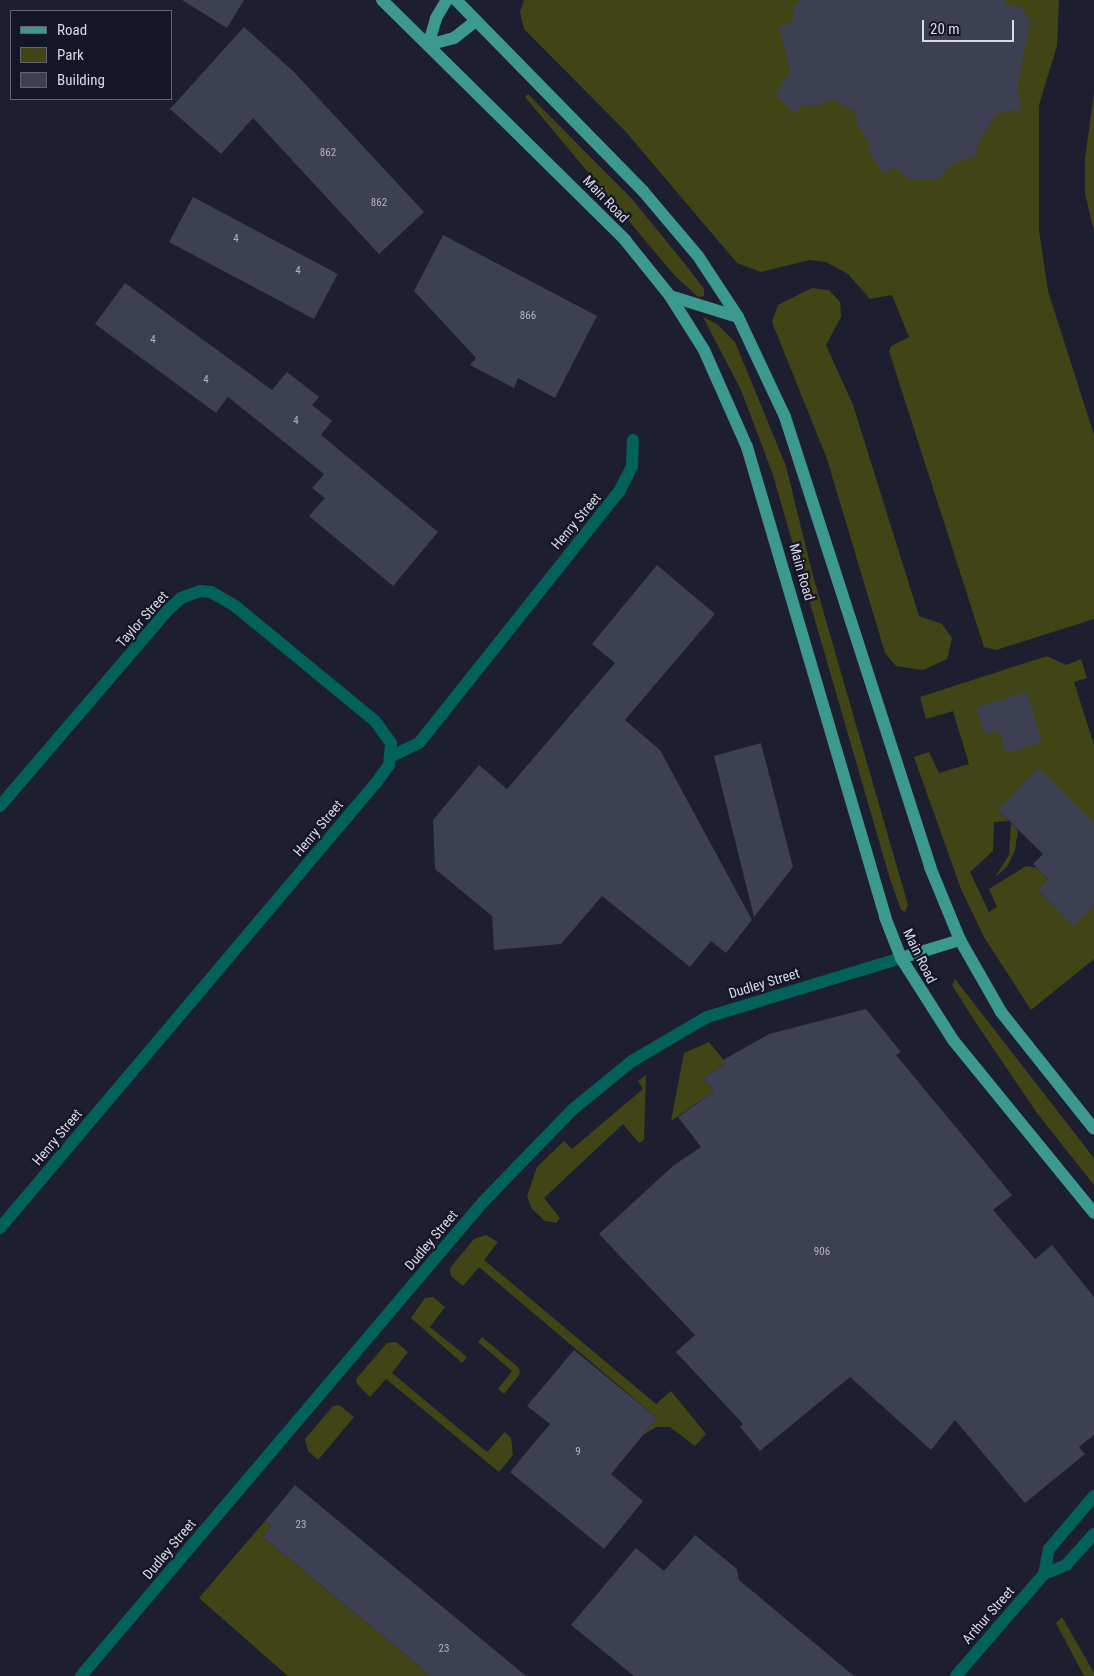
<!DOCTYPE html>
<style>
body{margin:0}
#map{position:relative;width:1094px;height:1676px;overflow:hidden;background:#1d1e30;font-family:"Roboto Condensed",sans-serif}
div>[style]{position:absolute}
.green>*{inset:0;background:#414515}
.building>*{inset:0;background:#3d3f53;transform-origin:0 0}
.minor>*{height:12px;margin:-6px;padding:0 6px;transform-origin:6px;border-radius:6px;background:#00625b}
.tertiary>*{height:12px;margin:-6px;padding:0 6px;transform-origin:6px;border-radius:6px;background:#00625b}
.primary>*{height:12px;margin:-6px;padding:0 6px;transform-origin:6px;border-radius:6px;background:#3b9990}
span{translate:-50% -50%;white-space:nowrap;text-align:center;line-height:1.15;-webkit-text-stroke:4.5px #141526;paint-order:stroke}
.number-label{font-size:11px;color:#b2b3c2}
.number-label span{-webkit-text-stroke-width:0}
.street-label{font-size:14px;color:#d9dae7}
.legend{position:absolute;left:10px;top:10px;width:162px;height:90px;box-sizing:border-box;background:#141526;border:1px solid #636473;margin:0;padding:6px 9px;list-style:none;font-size:15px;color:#d9dae7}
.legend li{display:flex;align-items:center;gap:10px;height:25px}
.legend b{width:25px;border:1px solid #636473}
.scale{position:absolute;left:922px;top:20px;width:92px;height:22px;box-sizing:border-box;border:2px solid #d9dae7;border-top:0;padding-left:6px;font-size:15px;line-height:18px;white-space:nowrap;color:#d9dae7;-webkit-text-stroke:4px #141526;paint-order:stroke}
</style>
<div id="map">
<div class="green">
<i style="clip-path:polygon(524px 0,1059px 0,1057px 46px,1039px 105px,1039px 231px,1048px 291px,1094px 435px,1094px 619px,996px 650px,984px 647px,889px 351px,891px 346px,909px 337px,892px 295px,870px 299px,848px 274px,826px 262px,810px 260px,761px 272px,737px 263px,626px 132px,524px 29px,520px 12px)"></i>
<i style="clip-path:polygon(1094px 93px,1094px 231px,1085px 194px,1085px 158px)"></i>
<i style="clip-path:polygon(528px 94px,632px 199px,689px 269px,704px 289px,704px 296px,698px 297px,675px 276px,525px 97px)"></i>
<i style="clip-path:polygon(812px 288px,829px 290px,840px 302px,841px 317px,826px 345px,853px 405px,919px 616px,942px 624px,952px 638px,947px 659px,923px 670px,896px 666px,885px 653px,827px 459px,772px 322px,778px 305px)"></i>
<i style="clip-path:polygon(703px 317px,717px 324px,735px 342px,786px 466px,812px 572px,908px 905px,905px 912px,901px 910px,890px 879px,772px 472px,741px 390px)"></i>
<i style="clip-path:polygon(1047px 656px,1066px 665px,1081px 659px,1087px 678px,1074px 682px,1094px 745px,1094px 844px,998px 810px,1009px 821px,994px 822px,993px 851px,970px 872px,989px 912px,997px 907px,989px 889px,1026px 866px,1037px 868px,1048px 879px,1038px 890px,1074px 925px,1094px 905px,1094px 959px,1031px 1010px,984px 937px,961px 889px,914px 757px,929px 752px,939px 773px,969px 764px,953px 711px,926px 719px,920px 697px)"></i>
<i style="clip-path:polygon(1011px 823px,1018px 830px,1015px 850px,1007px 867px,995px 877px,1009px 855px)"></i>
<i style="clip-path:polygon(955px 979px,1090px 1153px,1094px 1159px,1094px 1185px,1037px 1113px,974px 1020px,952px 985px)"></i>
<i style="clip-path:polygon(709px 1042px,726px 1063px,704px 1078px,714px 1091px,671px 1121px,684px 1053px)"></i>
<i style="clip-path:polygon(646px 1075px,644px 1140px,639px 1143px,623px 1124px,544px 1198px,560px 1218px,556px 1223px,545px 1221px,532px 1209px,527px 1196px,537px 1167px,564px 1141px,572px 1149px,643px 1089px,638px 1081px)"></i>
<i style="clip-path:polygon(486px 1235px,498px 1242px,484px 1260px,656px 1404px,671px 1391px,706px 1434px,695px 1446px,670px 1427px,656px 1427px,643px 1435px,657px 1418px,479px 1267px,463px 1286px,451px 1276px,450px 1268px,474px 1239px)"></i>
<i style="clip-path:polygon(433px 1297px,445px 1307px,430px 1327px,467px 1357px,462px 1363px,411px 1318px,425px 1298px)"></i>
<i style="clip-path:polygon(482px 1337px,519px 1368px,520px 1374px,504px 1394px,498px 1389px,512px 1371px,478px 1342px)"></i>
<i style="clip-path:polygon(396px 1342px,408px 1352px,392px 1373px,487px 1452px,505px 1432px,511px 1438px,513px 1455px,499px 1472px,386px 1379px,370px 1397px,357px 1384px,356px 1379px,387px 1343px)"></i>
<i style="clip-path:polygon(339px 1405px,354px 1417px,318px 1460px,308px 1451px,305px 1439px,333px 1406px)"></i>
<i style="clip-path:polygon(265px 1521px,271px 1526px,263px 1537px,431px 1676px,288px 1676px,199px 1598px)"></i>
<i style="clip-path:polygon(1062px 1617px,1094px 1673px,1094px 1676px,1084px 1676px,1056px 1623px)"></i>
</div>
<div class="building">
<i style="clip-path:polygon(182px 0,244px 0,227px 28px)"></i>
<i style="clip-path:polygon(803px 0,1006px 0,1005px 4px,1021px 7px,1030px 20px,1017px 90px,1021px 109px,996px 114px,977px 146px,978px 155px,952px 164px,937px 180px,910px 179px,894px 168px,884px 174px,868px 152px,871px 145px,857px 125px,856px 112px,832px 99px,818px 106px,803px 105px,794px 113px,776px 94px,790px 70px,779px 28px,794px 20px,793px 5px)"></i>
<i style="clip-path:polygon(244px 27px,294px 72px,424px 212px,379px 254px,253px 118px,221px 154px,170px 109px)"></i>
<i style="left:193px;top:197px;width:164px;height:51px;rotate:28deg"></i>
<i style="clip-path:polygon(443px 235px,597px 316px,555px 398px,518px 378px,514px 388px,470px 365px,476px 358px,414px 291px)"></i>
<i style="clip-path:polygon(125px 283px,272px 390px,287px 372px,319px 397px,312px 405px,332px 421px,321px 435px,438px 532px,393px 586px,309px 516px,325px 498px,312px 488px,324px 474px,228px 397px,216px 413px,95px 324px)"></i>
<i style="clip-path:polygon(657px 565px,715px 614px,625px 720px,660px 750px,752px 920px,726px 953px,711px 941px,690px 967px,602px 896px,561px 944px,494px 950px,492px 916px,435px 869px,433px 820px,479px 765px,507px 789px,615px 663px,592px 644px)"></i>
<i style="clip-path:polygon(1027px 692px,1042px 742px,1006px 753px,999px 730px,984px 734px,976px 707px)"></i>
<i style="clip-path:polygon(761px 743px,793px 867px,754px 917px,714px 756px)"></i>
<i style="clip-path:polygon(1038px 768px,1094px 823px,1094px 905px,1074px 926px,1038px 890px,1048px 879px,1033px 864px,1043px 854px,998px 810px)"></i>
<i style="clip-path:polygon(866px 1009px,901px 1052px,896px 1055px,1012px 1195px,993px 1210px,1035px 1259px,1052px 1245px,1094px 1297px,1094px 1435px,1079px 1447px,1085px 1454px,1025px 1503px,955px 1420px,931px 1450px,850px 1377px,760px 1451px,740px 1427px,743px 1424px,676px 1352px,695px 1335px,599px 1234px,674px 1165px,701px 1147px,678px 1117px,714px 1091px,704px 1078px,726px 1063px,723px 1060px,769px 1034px)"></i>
<i style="clip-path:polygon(574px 1350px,657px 1418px,611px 1474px,643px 1501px,604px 1549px,510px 1472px,550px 1424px,527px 1406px)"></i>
<i style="clip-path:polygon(295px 1485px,526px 1676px,431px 1676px,263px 1537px,271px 1526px,265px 1521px)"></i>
<i style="clip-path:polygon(695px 1535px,737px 1569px,739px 1580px,854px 1676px,634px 1676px,571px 1625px,636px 1548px,664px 1571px)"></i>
</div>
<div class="minor">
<i style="left:392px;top:756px;width:30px;rotate:-26deg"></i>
<i style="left:419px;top:743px;width:321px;rotate:-51.5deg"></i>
<i style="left:619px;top:492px;width:29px;rotate:-63deg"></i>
<i style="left:632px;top:466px;width:26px;rotate:-88deg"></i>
<i style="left:0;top:806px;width:257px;rotate:-49.4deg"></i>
<i style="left:167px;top:611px;width:19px;rotate:-43deg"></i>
<i style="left:181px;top:598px;width:20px;rotate:-20deg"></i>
<i style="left:200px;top:591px;width:11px;rotate:5deg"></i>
<i style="left:211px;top:592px;width:28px;rotate:30deg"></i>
<i style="left:235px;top:606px;width:181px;rotate:39.4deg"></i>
<i style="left:375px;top:721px;width:27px;rotate:54deg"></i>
<i style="left:391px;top:743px;width:22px;rotate:95deg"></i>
<i style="left:389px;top:765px;width:24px;rotate:126deg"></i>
<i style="left:375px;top:784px;width:581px;rotate:130.18deg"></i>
<i style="left:81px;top:1676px;width:622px;rotate:-49.7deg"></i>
<i style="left:483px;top:1202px;width:128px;rotate:-45.9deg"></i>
<i style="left:572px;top:1110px;width:77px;rotate:-39.2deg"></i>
<i style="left:632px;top:1061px;width:87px;rotate:-30.4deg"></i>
<i style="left:707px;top:1017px;width:203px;rotate:-16.9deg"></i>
</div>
<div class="tertiary">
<i style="left:1044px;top:1574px;width:24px;rotate:-22deg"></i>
<i style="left:1066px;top:1565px;width:42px;rotate:-47.9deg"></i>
<i style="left:956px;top:1676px;width:135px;rotate:-49.2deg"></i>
<i style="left:1044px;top:1574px;width:25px;rotate:-79deg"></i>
<i style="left:1049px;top:1549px;width:70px;rotate:-49.7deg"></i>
</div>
<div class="primary">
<i style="left:382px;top:0;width:342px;rotate:44.6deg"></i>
<i style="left:625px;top:240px;width:72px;rotate:51.2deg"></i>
<i style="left:670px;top:296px;width:64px;rotate:57.8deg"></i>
<i style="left:704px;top:350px;width:106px;rotate:66.1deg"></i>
<i style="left:747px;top:447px;width:490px;rotate:73.6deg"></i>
<i style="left:885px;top:917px;width:44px;rotate:68.7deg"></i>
<i style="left:901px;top:958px;width:97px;rotate:57.6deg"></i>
<i style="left:953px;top:1040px;width:223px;rotate:50.8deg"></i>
<i style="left:456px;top:0;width:267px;rotate:45.6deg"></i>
<i style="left:643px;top:191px;width:85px;rotate:49.8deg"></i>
<i style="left:698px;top:256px;width:73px;rotate:56.7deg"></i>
<i style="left:738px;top:317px;width:110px;rotate:64.8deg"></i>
<i style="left:785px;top:417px;width:473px;rotate:72.1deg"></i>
<i style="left:930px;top:867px;width:79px;rotate:67.7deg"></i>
<i style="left:960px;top:940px;width:83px;rotate:60.3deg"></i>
<i style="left:1001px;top:1012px;width:149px;rotate:51.5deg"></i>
<i style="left:428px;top:45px;width:27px;rotate:-15deg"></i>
<i style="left:454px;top:38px;width:28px;rotate:-38deg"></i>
<i style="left:428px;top:45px;width:28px;rotate:-73deg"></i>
<i style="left:436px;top:18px;width:21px;rotate:-59deg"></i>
<i style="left:670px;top:296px;width:71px;rotate:17.2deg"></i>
<i style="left:901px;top:958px;width:62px;rotate:-17deg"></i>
</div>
<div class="number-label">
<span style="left:328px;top:153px">862</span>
<span style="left:379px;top:203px">862</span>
<span style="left:236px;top:239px">4</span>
<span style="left:298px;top:271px">4</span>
<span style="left:528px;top:316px">866</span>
<span style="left:153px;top:340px">4</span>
<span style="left:206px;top:380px">4</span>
<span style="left:296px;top:421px">4</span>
<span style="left:822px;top:1252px">906</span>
<span style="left:578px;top:1452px">9</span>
<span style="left:301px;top:1525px">23</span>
<span style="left:444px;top:1649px">23</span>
</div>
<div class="street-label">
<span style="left:606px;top:199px;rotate:46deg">Main Road</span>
<span style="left:576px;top:521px;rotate:-50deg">Henry Street</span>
<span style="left:802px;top:572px;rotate:74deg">Main Road</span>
<span style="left:142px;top:619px;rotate:-48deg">Taylor Street</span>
<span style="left:318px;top:828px;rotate:-50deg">Henry Street</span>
<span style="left:920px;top:956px;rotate:64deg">Main Road</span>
<span style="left:764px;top:983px;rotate:-17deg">Dudley Street</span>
<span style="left:57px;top:1137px;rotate:-50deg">Henry Street</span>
<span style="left:431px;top:1240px;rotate:-50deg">Dudley Street</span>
<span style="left:169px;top:1549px;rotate:-50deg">Dudley Street</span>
<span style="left:988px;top:1615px;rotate:-49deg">Arthur Street</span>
</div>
<ul class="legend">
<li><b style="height:6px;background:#3b9990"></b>Road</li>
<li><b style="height:14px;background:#414515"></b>Park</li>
<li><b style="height:14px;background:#3d3f53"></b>Building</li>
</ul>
<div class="scale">20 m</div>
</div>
